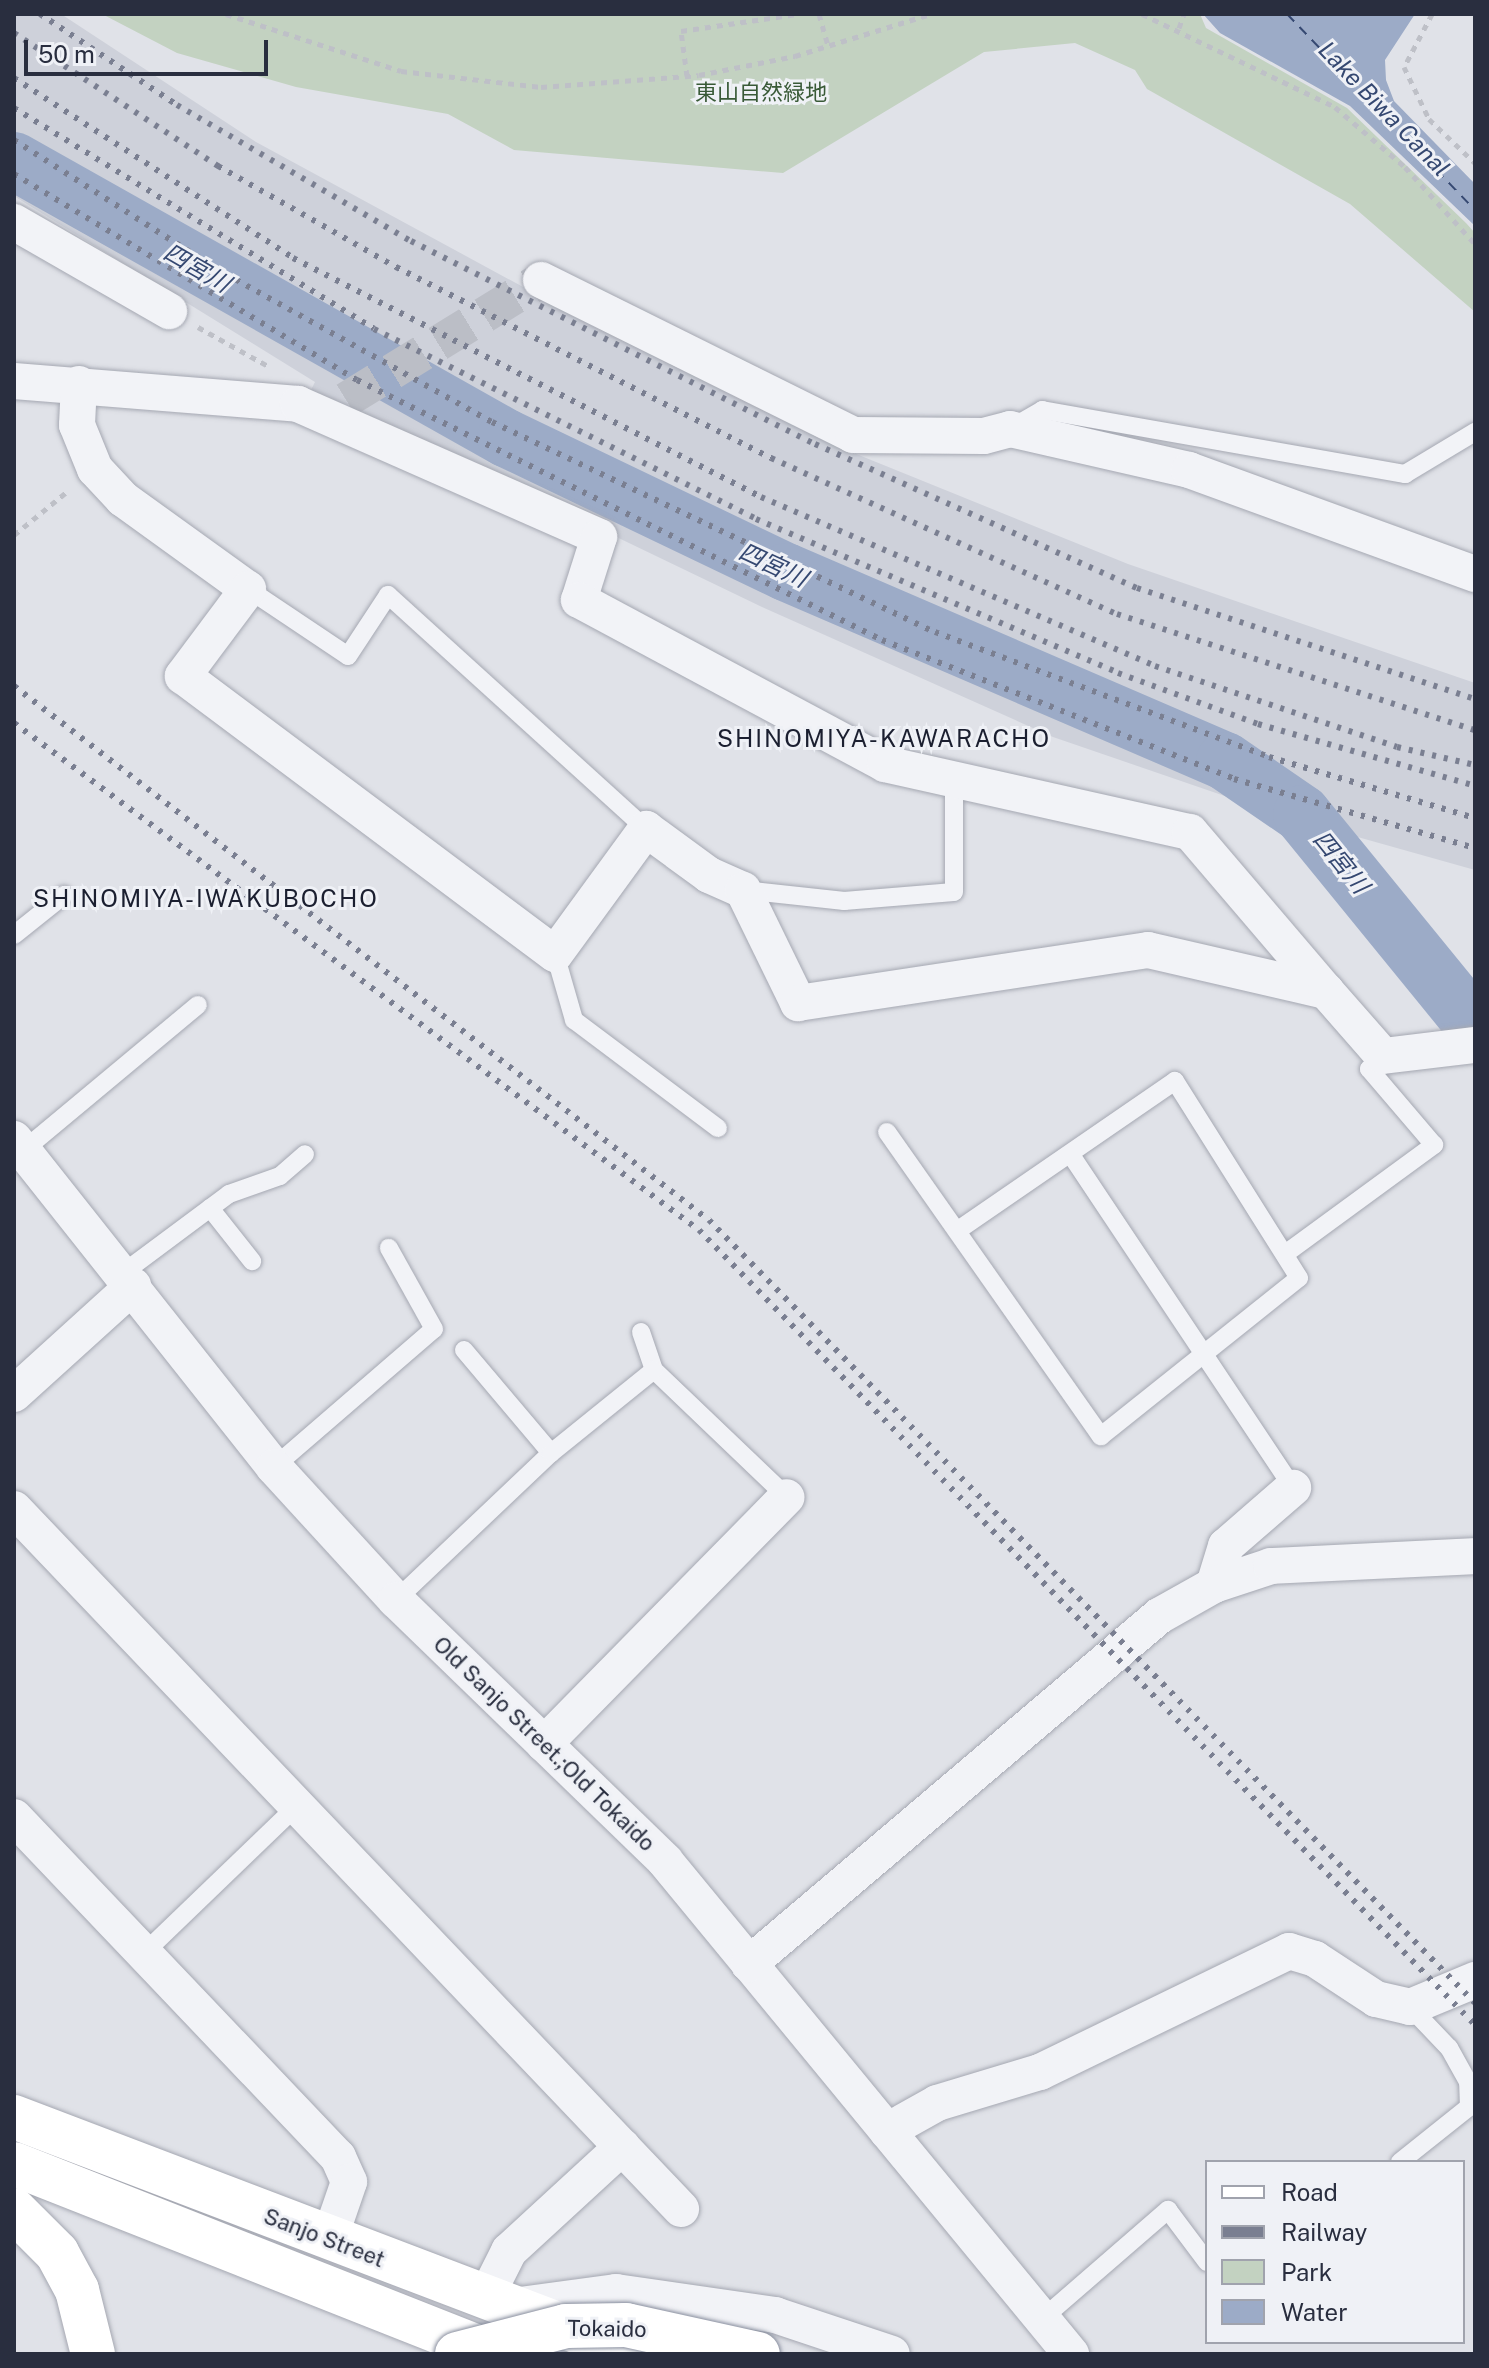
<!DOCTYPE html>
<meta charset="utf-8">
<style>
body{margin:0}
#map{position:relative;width:1489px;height:2368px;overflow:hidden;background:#e0e2e8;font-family:"Public Sans","Noto Sans JP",sans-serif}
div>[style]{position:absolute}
.built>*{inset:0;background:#ced1da}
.green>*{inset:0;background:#c3d2c1}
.water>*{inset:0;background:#9cabc7}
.river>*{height:58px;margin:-29px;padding:0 29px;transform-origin:29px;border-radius:29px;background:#9cabc7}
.ferry>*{height:2px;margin-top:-1px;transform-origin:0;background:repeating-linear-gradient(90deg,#354871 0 10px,transparent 0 18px)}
.street-tunnel>*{height:36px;margin-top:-18px;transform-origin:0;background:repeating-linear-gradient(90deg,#bbbec6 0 36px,transparent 0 54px)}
.path>*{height:5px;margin-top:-2.5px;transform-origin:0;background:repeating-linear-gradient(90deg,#bec0c7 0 6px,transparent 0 12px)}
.roads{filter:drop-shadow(0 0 2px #a5a8b2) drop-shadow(0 0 2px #a5a8b2)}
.lane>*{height:18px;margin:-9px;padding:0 9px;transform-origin:9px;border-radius:9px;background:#f2f3f7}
.street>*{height:36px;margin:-18px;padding:0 18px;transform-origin:18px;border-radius:18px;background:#f2f3f7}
.secondary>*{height:44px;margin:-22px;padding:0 22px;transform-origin:22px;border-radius:22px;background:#fff}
.highway>*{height:44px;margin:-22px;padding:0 22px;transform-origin:22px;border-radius:22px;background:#fff}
.rail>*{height:6px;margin-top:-3px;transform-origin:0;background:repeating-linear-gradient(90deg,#7a7f91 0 4px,transparent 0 12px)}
.bridges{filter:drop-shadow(0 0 2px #888e9e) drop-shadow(0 0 2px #888e9e)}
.highway-bridge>*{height:44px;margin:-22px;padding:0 22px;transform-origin:22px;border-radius:22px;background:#fff}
span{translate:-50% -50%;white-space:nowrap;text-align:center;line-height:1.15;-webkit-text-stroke:6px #eff1f6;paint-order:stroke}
.park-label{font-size:22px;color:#395a37}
.street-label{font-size:22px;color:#292e3f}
.water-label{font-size:24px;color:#354871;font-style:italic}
.neighbourhood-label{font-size:24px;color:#1b1f30;letter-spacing:2px}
.frame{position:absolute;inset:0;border:16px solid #292e3f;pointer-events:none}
.legend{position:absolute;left:1205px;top:2160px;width:260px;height:184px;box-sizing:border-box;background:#eff1f6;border:2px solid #a0a3ad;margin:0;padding:10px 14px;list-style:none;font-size:24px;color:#292e3f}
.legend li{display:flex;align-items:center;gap:16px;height:40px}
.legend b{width:40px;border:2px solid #a0a3ad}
.scale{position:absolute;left:24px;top:40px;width:244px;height:36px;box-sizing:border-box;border:4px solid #292e3f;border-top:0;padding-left:10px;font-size:24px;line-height:28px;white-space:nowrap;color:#292e3f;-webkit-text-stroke:6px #eff1f6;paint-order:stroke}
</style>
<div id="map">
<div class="built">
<i style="clip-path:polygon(14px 14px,61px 14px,256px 142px,558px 306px,839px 447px,1128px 564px,1475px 683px,1475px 870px,1283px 816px,1053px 737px,762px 607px,311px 390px,315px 382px,14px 196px)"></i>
</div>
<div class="green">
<i style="clip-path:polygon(102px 14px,1200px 14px,1206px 28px,1347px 108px,1466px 223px,1475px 233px,1475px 312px,1350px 204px,1147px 89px,1135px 70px,1075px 43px,984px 52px,783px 173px,514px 150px,448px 114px,296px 87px,177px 53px)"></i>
</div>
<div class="water">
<i style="clip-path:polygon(1203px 14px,1415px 14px,1385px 60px,1386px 80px,1394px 101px,1475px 184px,1475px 226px,1350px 106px,1220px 33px)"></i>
</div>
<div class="river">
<i style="left:14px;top:161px;width:565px;rotate:29.38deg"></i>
<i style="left:506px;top:438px;width:310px;rotate:25.6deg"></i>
<i style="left:786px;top:572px;width:478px;rotate:23.3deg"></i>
<i style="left:1225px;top:761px;width:93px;rotate:34.5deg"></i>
<i style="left:1302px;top:814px;width:274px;rotate:50.8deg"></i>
</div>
<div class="ferry">
<i style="left:1287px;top:14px;width:272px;rotate:46.2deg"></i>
</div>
<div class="street-tunnel">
<i style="left:346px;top:400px;width:229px;rotate:-31.6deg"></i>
</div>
<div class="path">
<i style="left:226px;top:14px;width:184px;rotate:18deg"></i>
<i style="left:401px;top:71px;width:141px;rotate:6.5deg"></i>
<i style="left:541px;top:87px;width:158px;rotate:-4.3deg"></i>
<i style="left:699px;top:75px;width:98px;rotate:-11.2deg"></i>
<i style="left:795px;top:56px;width:142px;rotate:-17.2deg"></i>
<i style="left:819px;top:14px;width:33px;rotate:74deg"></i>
<i style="left:1142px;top:14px;width:214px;rotate:25.7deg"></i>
<i style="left:1335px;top:107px;width:92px;rotate:40.6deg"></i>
<i style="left:1405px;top:167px;width:104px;rotate:47.7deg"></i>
<i style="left:1432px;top:14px;width:60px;rotate:117.8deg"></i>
<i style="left:1404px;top:67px;width:58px;rotate:64.3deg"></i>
<i style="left:1429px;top:119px;width:64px;rotate:43.7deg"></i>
<i style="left:1179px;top:28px;width:15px;rotate:-70deg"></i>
<i style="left:687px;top:76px;width:45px;rotate:-97.6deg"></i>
<i style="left:681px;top:31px;width:117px;rotate:-8.3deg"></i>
<i style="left:198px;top:327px;width:82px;rotate:29.1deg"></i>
<i style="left:14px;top:535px;width:71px;rotate:-39.3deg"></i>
</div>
<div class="roads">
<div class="lane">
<i style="left:1013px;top:427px;width:34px;rotate:-30deg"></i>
<i style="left:1042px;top:410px;width:369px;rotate:10deg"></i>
<i style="left:1405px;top:474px;width:82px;rotate:-31deg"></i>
<i style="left:248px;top:589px;width:120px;rotate:33.8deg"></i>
<i style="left:348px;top:656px;width:73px;rotate:-56.7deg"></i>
<i style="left:388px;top:595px;width:348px;rotate:42.2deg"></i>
<i style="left:743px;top:890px;width:102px;rotate:6.2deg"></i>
<i style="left:844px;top:901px;width:110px;rotate:-4.7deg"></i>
<i style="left:954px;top:892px;width:110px;rotate:-90deg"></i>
<i style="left:14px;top:935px;width:64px;rotate:-38.7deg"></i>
<i style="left:555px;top:954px;width:69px;rotate:73.9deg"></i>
<i style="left:574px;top:1020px;width:180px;rotate:36.9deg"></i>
<i style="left:887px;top:1132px;width:372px;rotate:54.9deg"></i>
<i style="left:1101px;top:1436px;width:253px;rotate:-38.6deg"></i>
<i style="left:1299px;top:1278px;width:233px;rotate:-122.2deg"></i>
<i style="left:1175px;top:1081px;width:263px;rotate:145.5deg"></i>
<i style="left:25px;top:1149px;width:225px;rotate:-39.8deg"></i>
<i style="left:1071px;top:1155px;width:400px;rotate:56.3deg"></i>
<i style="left:210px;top:1208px;width:68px;rotate:51.6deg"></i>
<i style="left:1285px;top:1254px;width:185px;rotate:-36.2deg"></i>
<i style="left:1434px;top:1145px;width:100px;rotate:-130.5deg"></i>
<i style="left:1369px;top:1069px;width:19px;rotate:-43deg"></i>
<i style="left:123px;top:1273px;width:132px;rotate:-36.7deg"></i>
<i style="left:229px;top:1194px;width:54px;rotate:-19.4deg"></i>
<i style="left:280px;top:1176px;width:33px;rotate:-41deg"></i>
<i style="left:641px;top:1332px;width:40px;rotate:71.1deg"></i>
<i style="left:654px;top:1370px;width:184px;rotate:43.7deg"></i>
<i style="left:464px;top:1350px;width:135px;rotate:49.8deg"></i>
<i style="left:274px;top:1467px;width:211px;rotate:-40.8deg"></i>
<i style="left:434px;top:1329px;width:93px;rotate:-119.1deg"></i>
<i style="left:396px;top:1600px;width:214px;rotate:-43.5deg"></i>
<i style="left:551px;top:1453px;width:132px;rotate:-38.9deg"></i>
<i style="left:143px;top:1954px;width:214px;rotate:-43.9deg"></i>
<i style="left:1400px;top:2162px;width:88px;rotate:-38.6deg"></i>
<i style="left:1469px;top:2107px;width:25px;rotate:-92deg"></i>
<i style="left:1468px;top:2082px;width:39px;rotate:-119deg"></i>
<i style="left:1449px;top:2048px;width:57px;rotate:-133.6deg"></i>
<i style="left:1042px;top:2319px;width:167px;rotate:-40.9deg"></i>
<i style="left:1168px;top:2210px;width:65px;rotate:53.1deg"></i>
</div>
<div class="street">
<i style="left:14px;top:222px;width:179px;rotate:29.9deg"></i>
<i style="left:541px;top:280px;width:348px;rotate:26.4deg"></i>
<i style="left:853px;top:435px;width:131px;rotate:0.4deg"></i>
<i style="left:984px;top:436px;width:27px;rotate:-15deg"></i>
<i style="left:1010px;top:429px;width:184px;rotate:12.9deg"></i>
<i style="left:1189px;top:470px;width:304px;rotate:20deg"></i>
<i style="left:14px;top:381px;width:285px;rotate:4.6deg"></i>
<i style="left:298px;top:404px;width:329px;rotate:23.8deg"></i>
<i style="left:599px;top:537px;width:66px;rotate:107.6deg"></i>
<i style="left:579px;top:600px;width:347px;rotate:28.2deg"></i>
<i style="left:885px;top:764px;width:312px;rotate:12.6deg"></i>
<i style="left:1190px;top:832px;width:209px;rotate:49.5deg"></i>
<i style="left:79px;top:384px;width:41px;rotate:92.8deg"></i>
<i style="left:77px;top:425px;width:48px;rotate:67.8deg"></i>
<i style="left:95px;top:469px;width:41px;rotate:47deg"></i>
<i style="left:123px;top:499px;width:154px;rotate:35.8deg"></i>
<i style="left:248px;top:589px;width:109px;rotate:126.8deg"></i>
<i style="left:183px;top:676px;width:464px;rotate:36.8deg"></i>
<i style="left:555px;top:954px;width:155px;rotate:-53.9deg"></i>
<i style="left:646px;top:829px;width:78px;rotate:36.1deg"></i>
<i style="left:709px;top:875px;width:37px;rotate:24deg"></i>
<i style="left:743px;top:890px;width:126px;rotate:64deg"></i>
<i style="left:798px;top:1003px;width:354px;rotate:-8.6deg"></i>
<i style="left:1148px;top:950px;width:183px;rotate:13deg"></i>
<i style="left:1326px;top:991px;width:86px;rotate:48.8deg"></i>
<i style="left:1383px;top:1056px;width:93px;rotate:-6.8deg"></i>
<i style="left:14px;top:1139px;width:419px;rotate:51.6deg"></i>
<i style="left:274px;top:1467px;width:180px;rotate:47.5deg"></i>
<i style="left:396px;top:1600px;width:375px;rotate:44.1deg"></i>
<i style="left:665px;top:1861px;width:639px;rotate:50.53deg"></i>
<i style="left:14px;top:1394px;width:161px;rotate:-42.2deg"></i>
<i style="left:14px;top:1509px;width:967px;rotate:46.38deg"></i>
<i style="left:1214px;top:1585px;width:41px;rotate:-72.9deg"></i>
<i style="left:1226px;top:1546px;width:89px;rotate:-40.9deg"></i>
<i style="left:544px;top:1744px;width:346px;rotate:-45.5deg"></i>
<i style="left:14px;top:1817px;width:470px;rotate:46.4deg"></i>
<i style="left:338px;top:2157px;width:27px;rotate:66deg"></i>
<i style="left:349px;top:2182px;width:61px;rotate:109deg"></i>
<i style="left:749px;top:1964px;width:538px;rotate:-40.32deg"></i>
<i style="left:1159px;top:1616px;width:63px;rotate:-29.4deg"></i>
<i style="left:1214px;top:1585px;width:60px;rotate:-18.4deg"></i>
<i style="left:1271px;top:1566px;width:204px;rotate:-2.8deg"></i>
<i style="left:887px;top:2131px;width:57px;rotate:-29.2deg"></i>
<i style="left:937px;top:2103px;width:108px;rotate:-16.8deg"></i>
<i style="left:1040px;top:2072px;width:277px;rotate:-25.9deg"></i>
<i style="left:1289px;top:1951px;width:27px;rotate:17deg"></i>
<i style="left:1315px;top:1959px;width:73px;rotate:33.3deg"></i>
<i style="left:1376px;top:1999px;width:35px;rotate:13deg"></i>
<i style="left:1410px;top:2007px;width:70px;rotate:-22.6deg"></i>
<i style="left:485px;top:2299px;width:54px;rotate:-63.4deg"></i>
<i style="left:509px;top:2251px;width:154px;rotate:-42.6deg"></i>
<i style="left:505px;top:2307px;width:112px;rotate:-7.7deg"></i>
<i style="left:616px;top:2292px;width:161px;rotate:8.2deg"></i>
<i style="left:775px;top:2315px;width:123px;rotate:18.4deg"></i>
</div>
<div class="secondary">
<i style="left:14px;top:2117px;width:666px;rotate:20.86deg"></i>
<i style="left:14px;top:2164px;width:517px;rotate:21.55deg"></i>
</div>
<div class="highway">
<i style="left:14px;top:2210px;width:61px;rotate:45deg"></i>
<i style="left:57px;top:2253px;width:42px;rotate:61.6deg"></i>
<i style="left:77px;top:2290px;width:66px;rotate:76deg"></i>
</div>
</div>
<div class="rail">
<i style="left:40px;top:14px;width:164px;rotate:33.6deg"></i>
<i style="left:177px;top:105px;width:271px;rotate:30.2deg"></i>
<i style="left:411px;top:241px;width:452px;rotate:26.7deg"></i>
<i style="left:815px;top:444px;width:353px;rotate:24.1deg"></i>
<i style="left:1137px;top:588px;width:356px;rotate:18.2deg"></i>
<i style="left:14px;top:33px;width:244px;rotate:33.1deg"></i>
<i style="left:218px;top:166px;width:205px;rotate:29.6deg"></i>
<i style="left:396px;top:267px;width:421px;rotate:27deg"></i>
<i style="left:771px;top:458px;width:380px;rotate:24.3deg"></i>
<i style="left:1117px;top:614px;width:376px;rotate:18deg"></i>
<i style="left:14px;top:78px;width:332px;rotate:32.8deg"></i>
<i style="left:293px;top:258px;width:525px;rotate:27.05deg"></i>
<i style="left:761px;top:497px;width:429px;rotate:23.2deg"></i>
<i style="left:1155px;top:666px;width:255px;rotate:18.5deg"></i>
<i style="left:1397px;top:747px;width:80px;rotate:13deg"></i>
<i style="left:14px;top:108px;width:422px;rotate:31.5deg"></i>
<i style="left:374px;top:329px;width:427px;rotate:26.4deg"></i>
<i style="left:756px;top:519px;width:393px;rotate:23deg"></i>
<i style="left:1118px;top:673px;width:149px;rotate:20deg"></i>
<i style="left:1258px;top:724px;width:226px;rotate:15.9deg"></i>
<i style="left:14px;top:140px;width:238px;rotate:32.5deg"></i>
<i style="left:215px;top:268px;width:317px;rotate:29.1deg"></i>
<i style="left:492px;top:422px;width:490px;rotate:25.4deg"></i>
<i style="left:935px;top:632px;width:357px;rotate:20.5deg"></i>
<i style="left:1269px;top:757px;width:215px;rotate:16.5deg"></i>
<i style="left:14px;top:174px;width:400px;rotate:31deg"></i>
<i style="left:357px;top:380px;width:586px;rotate:26.35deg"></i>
<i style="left:882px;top:640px;width:378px;rotate:21.5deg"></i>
<i style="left:1234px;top:779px;width:251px;rotate:16deg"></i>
<i style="left:14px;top:686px;width:876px;rotate:37.54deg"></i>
<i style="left:709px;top:1220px;width:1095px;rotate:45.63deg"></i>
<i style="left:14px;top:723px;width:852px;rotate:36.51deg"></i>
<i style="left:699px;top:1230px;width:1111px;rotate:45.69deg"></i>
</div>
<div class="bridges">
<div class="highway-bridge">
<i style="left:457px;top:2354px;width:113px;rotate:-14.4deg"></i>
<i style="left:566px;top:2326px;width:60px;rotate:-1deg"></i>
<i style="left:626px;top:2325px;width:135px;rotate:12.4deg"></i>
</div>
</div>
<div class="park-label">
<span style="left:761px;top:93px">東山自然緑地</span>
</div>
<div class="street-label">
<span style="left:544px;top:1744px;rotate:44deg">Old Sanjo Street.;Old Tokaido</span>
<span style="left:324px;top:2238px;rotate:21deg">Sanjo Street</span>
<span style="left:607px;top:2329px;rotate:1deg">Tokaido</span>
</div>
<div class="water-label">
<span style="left:1384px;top:109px;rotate:46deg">Lake Biwa Canal</span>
<span style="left:197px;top:268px;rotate:30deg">四宮川</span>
<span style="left:773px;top:565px;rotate:25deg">四宮川</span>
<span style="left:1341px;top:862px;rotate:51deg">四宮川</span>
</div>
<div class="neighbourhood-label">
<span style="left:884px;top:739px">SHINOMIYA-KAWARACHO</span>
<span style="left:206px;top:899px">SHINOMIYA-IWAKUBOCHO</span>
</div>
<div class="frame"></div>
<ul class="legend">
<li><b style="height:10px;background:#fff"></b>Road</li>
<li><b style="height:10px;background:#7a7f91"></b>Railway</li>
<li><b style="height:22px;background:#c3d2c1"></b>Park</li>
<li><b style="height:22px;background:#9cabc7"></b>Water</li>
</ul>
<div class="scale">50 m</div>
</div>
